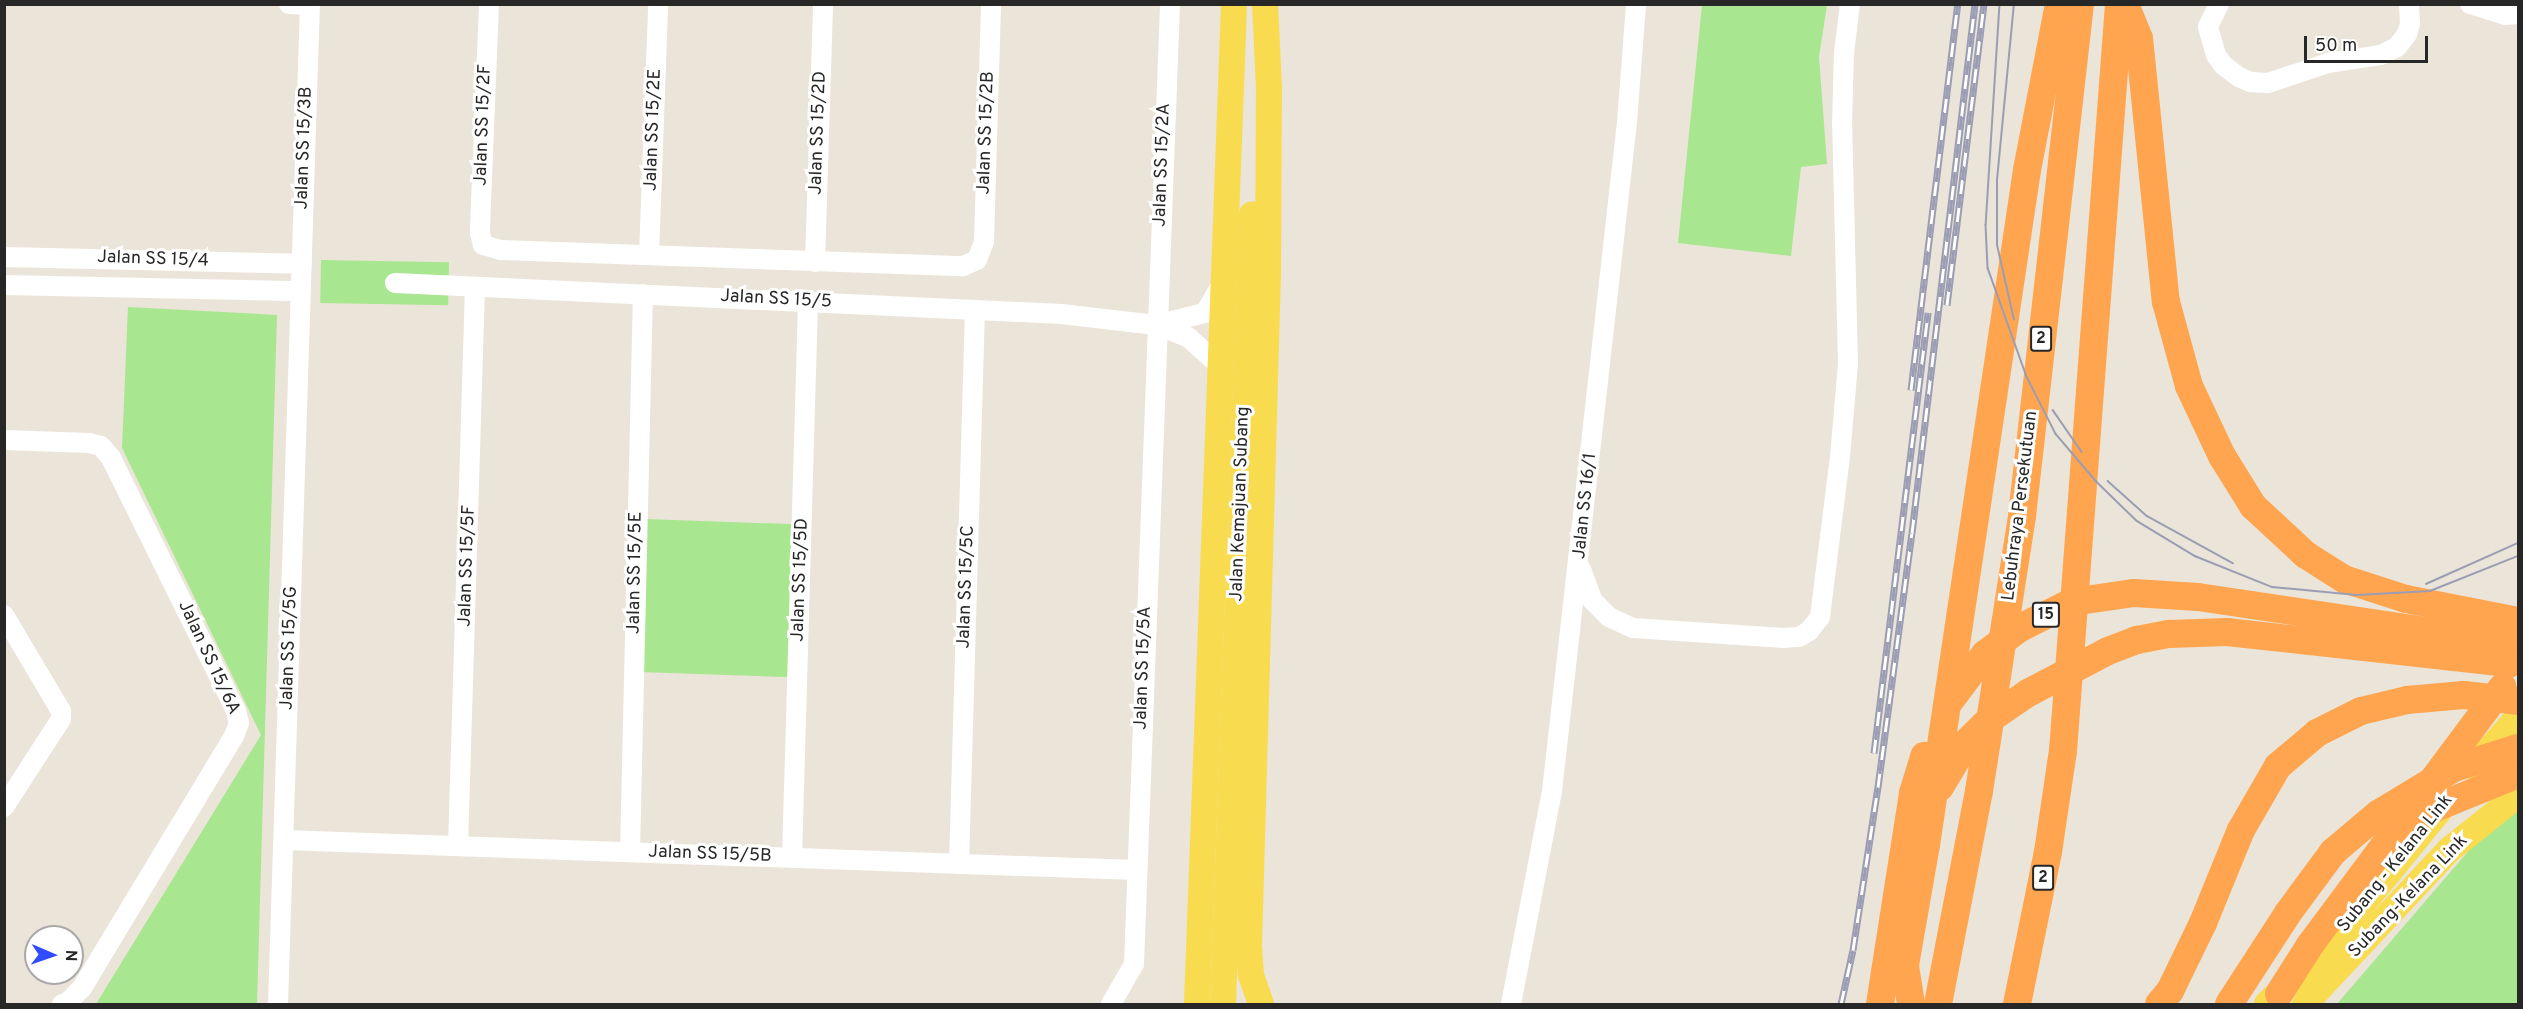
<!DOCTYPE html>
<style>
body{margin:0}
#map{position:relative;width:2523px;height:1009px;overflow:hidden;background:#ebe4d8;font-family:Overpass,sans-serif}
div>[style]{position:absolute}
.green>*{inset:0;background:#a8e690;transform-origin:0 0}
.minor>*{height:20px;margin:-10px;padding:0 10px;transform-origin:10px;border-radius:10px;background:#fff}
.major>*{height:26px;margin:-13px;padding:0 13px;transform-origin:13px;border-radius:13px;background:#f9db4f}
.highway>*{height:28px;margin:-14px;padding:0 14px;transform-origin:14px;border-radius:14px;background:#ffa54f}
.tram>*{height:1.5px;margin:-0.75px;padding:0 0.75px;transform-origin:0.75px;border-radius:0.75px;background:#9a9db4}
.rail>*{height:7px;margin-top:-3.5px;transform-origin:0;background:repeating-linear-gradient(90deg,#fff 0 14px,#9a9db4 0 28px);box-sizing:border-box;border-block:2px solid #9a9db4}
span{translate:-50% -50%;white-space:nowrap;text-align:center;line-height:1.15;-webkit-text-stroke:6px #fff;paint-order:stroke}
.shield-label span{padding:2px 4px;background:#fff;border:2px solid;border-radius:4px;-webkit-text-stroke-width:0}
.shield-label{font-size:16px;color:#272727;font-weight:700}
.street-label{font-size:18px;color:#272727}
.frame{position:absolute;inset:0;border:6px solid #272727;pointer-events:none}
.north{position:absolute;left:24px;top:925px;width:60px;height:60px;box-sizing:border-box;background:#fff;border:2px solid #a9a9a9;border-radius:50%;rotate:92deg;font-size:16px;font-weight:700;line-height:24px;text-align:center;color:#272727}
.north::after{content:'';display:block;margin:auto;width:21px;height:27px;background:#314cff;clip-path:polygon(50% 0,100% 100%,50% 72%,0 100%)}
.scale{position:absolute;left:2304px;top:36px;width:124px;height:27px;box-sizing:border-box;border:3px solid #272727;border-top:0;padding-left:8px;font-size:18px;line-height:21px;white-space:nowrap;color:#272727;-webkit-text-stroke:4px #fff;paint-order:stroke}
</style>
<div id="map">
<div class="green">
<i style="clip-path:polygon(1702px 5px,1827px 5px,1819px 57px,1827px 164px,1801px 167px,1791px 256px,1678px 243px)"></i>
<i style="left:321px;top:260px;width:128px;height:43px;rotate:1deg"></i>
<i style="clip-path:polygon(128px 307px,277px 315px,257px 1004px,96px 1004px,261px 735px,122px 448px)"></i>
<i style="left:645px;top:519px;width:152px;height:153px;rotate:2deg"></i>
<i style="clip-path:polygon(2518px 811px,2518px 1004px,2337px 1004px,2477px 841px)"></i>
</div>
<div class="minor">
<i style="left:289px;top:4px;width:21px;rotate:3deg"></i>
<i style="left:489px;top:4px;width:229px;rotate:92.3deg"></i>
<i style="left:480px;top:233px;width:12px;rotate:76deg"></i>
<i style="left:483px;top:245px;width:18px;rotate:16deg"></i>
<i style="left:500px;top:250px;width:463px;rotate:2deg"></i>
<i style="left:963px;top:266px;width:15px;rotate:-23deg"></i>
<i style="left:977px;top:260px;width:19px;rotate:-69deg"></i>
<i style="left:984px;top:242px;width:238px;rotate:-88.3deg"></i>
<i style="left:2219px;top:4px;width:25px;rotate:116deg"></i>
<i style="left:2208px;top:27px;width:29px;rotate:74deg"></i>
<i style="left:2216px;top:55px;width:12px;rotate:55deg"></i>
<i style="left:2223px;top:65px;width:20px;rotate:37deg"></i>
<i style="left:2239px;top:77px;width:12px;rotate:24deg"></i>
<i style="left:2250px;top:82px;width:18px;rotate:3deg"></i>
<i style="left:2268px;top:83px;width:63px;rotate:-18.4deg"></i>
<i style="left:2328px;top:63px;width:54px;rotate:-8.6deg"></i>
<i style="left:2381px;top:55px;width:18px;rotate:-27deg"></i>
<i style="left:2397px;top:47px;width:16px;rotate:-52deg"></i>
<i style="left:2407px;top:34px;width:10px;rotate:-73deg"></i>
<i style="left:2410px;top:24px;width:20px;rotate:-93deg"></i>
<i style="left:2470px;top:4px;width:37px;rotate:17deg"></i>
<i style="left:2505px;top:15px;width:13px;rotate:-4deg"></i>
<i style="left:649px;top:255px;width:251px;rotate:-87.9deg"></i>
<i style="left:4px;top:257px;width:298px;rotate:1.3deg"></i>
<i style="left:815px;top:262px;width:258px;rotate:-88.2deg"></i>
<i style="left:395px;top:283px;width:667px;rotate:2.66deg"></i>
<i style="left:1061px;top:314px;width:96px;rotate:6.6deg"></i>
<i style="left:1156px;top:325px;width:34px;rotate:21deg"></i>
<i style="left:1188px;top:337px;width:43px;rotate:42.2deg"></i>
<i style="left:4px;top:285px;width:297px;rotate:1.2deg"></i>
<i style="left:1156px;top:325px;width:50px;rotate:-13.8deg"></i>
<i style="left:1205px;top:313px;width:34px;rotate:-60deg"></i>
<i style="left:4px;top:440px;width:85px;rotate:2deg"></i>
<i style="left:89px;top:443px;width:12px;rotate:14deg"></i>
<i style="left:101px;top:446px;width:16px;rotate:50deg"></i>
<i style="left:111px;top:458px;width:282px;rotate:63.7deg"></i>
<i style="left:236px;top:711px;width:12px;rotate:76deg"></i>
<i style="left:239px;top:723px;width:14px;rotate:111deg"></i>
<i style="left:234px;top:736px;width:294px;rotate:121.1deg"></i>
<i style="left:82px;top:988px;width:21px;rotate:135deg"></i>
<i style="left:67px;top:1003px;width:5px;rotate:169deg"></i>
<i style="left:1581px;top:569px;width:33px;rotate:70deg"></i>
<i style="left:1592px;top:600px;width:24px;rotate:45deg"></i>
<i style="left:1609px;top:617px;width:26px;rotate:25deg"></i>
<i style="left:1633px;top:628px;width:150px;rotate:3.8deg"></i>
<i style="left:1783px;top:638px;width:16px;rotate:-4deg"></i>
<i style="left:1799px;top:637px;width:12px;rotate:-31deg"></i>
<i style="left:1809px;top:631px;width:18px;rotate:-52deg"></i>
<i style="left:1820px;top:617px;width:161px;rotate:-82.9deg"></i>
<i style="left:1840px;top:457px;width:93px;rotate:-85.1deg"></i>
<i style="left:1848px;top:364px;width:240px;rotate:-91.4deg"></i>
<i style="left:1842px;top:124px;width:71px;rotate:-88.4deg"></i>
<i style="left:1844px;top:53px;width:49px;rotate:-83deg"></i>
<i style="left:4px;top:615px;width:112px;rotate:59.3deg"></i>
<i style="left:61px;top:711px;width:8px;rotate:90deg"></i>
<i style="left:61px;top:719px;width:105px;rotate:122.9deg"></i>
<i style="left:284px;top:840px;width:853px;rotate:2.02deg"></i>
<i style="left:458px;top:846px;width:559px;rotate:-88.26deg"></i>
<i style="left:630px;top:852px;width:558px;rotate:-88.67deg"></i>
<i style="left:792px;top:858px;width:556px;rotate:-88.35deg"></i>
<i style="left:959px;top:864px;width:554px;rotate:-88.35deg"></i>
<i style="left:278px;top:1004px;width:1001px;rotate:-88.17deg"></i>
<i style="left:1111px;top:1004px;width:46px;rotate:-60.1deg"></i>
<i style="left:1134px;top:964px;width:961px;rotate:-87.85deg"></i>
<i style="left:1511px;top:1004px;width:217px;rotate:-79.1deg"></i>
<i style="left:1552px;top:791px;width:673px;rotate:-83.6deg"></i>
<i style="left:1627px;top:122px;width:118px;rotate:-85.6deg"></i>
</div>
<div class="major">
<i style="left:2474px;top:767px;width:67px;rotate:-48.7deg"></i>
<i style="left:1197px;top:1004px;width:1001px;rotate:-87.88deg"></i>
<i style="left:1223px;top:1004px;width:790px;rotate:-87.9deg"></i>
<i style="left:1261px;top:1004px;width:31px;rotate:-109deg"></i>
<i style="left:1251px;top:975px;width:30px;rotate:-94deg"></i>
<i style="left:1249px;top:945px;width:672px;rotate:-88.38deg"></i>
<i style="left:1268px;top:273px;width:185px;rotate:-89.7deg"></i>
<i style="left:1269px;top:88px;width:84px;rotate:-92.7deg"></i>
<i style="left:2267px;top:1004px;width:88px;rotate:-43.6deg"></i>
<i style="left:2331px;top:943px;width:178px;rotate:-50.7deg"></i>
<i style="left:2305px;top:1004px;width:211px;rotate:-46.9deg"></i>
<i style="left:2449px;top:850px;width:88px;rotate:-38.6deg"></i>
</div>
<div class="highway">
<i style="left:2125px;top:4px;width:37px;rotate:68deg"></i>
<i style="left:2139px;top:38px;width:265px;rotate:84.2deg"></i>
<i style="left:2166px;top:302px;width:87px;rotate:74.7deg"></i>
<i style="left:2189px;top:386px;width:77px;rotate:64.8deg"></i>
<i style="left:2222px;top:456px;width:59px;rotate:58.2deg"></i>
<i style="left:2253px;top:506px;width:72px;rotate:42.8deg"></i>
<i style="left:2306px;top:555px;width:45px;rotate:32.3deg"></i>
<i style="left:2344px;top:579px;width:65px;rotate:17.9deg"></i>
<i style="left:2406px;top:599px;width:114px;rotate:11.1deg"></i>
<i style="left:1950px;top:701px;width:59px;rotate:-53.3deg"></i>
<i style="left:1985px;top:654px;width:44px;rotate:-36.6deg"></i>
<i style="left:2020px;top:628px;width:58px;rotate:-26.6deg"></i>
<i style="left:2072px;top:602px;width:63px;rotate:-8.3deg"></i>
<i style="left:2134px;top:593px;width:64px;rotate:3.6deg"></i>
<i style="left:2198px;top:597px;width:324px;rotate:8.5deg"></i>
<i style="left:1940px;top:787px;width:52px;rotate:-59deg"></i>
<i style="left:1967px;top:742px;width:33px;rotate:-45deg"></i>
<i style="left:1990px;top:719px;width:46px;rotate:-34.4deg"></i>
<i style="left:2028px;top:693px;width:90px;rotate:-27.7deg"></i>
<i style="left:2108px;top:651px;width:31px;rotate:-21deg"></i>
<i style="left:2137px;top:640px;width:33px;rotate:-11deg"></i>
<i style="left:2169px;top:634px;width:58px;rotate:-2deg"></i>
<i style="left:2227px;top:632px;width:285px;rotate:6.3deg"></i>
<i style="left:2402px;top:829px;width:29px;rotate:-36deg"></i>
<i style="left:2425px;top:812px;width:100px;rotate:-22.2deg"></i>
<i style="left:2279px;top:994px;width:58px;rotate:-57.7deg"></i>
<i style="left:2310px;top:945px;width:322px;rotate:-53.3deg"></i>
<i style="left:1880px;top:1004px;width:214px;rotate:-81.1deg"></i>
<i style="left:1913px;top:793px;width:39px;rotate:-73deg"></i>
<i style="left:1911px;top:1004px;width:39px;rotate:-99deg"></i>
<i style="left:1905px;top:965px;width:122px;rotate:-80.1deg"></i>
<i style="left:1926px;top:845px;width:683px;rotate:-81.49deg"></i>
<i style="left:2027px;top:170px;width:169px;rotate:-79.1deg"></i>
<i style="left:1938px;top:1004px;width:217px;rotate:-79.1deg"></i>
<i style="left:1979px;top:791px;width:278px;rotate:-81.1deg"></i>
<i style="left:2022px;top:516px;width:515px;rotate:-83.54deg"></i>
<i style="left:2017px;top:1004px;width:155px;rotate:-78.5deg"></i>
<i style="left:2048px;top:852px;width:102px;rotate:-81.6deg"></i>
<i style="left:2063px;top:751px;width:749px;rotate:-85.71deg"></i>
<i style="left:2159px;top:1004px;width:17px;rotate:-50deg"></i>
<i style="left:2170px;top:991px;width:76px;rotate:-64.1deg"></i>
<i style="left:2203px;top:923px;width:100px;rotate:-67.8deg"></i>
<i style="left:2241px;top:830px;width:74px;rotate:-60deg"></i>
<i style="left:2278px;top:766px;width:51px;rotate:-40.2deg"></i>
<i style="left:2317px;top:733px;width:49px;rotate:-26.6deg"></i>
<i style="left:2361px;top:711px;width:47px;rotate:-13.4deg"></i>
<i style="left:2407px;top:700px;width:57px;rotate:-5deg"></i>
<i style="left:2464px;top:695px;width:54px;rotate:6.3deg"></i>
<i style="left:2229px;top:1004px;width:108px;rotate:-57deg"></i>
<i style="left:2288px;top:913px;width:76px;rotate:-53.6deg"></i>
<i style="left:2333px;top:852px;width:59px;rotate:-40.2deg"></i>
<i style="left:2378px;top:814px;width:89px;rotate:-31.2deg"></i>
<i style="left:2454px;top:768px;width:67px;rotate:-17.4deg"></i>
</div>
<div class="tram">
<i style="left:2000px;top:4px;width:221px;rotate:93.6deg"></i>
<i style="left:1986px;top:225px;width:43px;rotate:87.3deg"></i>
<i style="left:1988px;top:268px;width:116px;rotate:70.3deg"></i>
<i style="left:2027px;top:377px;width:64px;rotate:63deg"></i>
<i style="left:2056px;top:434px;width:62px;rotate:49.6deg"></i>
<i style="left:2096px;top:481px;width:57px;rotate:44.3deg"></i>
<i style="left:2137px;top:521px;width:68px;rotate:31.1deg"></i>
<i style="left:2195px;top:556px;width:83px;rotate:21.9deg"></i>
<i style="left:2272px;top:587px;width:85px;rotate:5.4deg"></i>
<i style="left:2357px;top:595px;width:73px;rotate:-3.1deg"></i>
<i style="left:2430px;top:591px;width:95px;rotate:-21.7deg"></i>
<i style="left:2014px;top:320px;width:77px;rotate:-102.8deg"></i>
<i style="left:1997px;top:245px;width:65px;rotate:-90deg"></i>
<i style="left:1997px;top:180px;width:177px;rotate:-84.5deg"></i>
<i style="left:2053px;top:410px;width:51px;rotate:55.4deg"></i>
<i style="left:2108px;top:481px;width:52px;rotate:41.9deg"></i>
<i style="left:2147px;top:516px;width:98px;rotate:28.7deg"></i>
<i style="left:2426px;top:584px;width:101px;rotate:-24deg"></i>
</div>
<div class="rail">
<i style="left:1947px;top:305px;width:303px;rotate:-83deg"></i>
<i style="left:1911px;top:390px;width:389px;rotate:-83.1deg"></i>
<i style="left:1874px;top:753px;width:444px;rotate:-83deg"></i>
<i style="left:1841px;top:1004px;width:55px;rotate:-77.5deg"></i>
<i style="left:1853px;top:950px;width:165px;rotate:-81.3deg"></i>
<i style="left:1878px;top:787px;width:256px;rotate:-82.4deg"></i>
<i style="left:1912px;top:533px;width:533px;rotate:-83.21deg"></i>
</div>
<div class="shield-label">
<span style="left:2041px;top:339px">2</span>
<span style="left:2046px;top:615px">15</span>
<span style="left:2043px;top:878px">2</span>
</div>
<div class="street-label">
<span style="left:484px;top:125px;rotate:-88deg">Jalan SS 15/2F</span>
<span style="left:654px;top:130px;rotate:-88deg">Jalan SS 15/2E</span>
<span style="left:819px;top:133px;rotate:-88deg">Jalan SS 15/2D</span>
<span style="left:987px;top:133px;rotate:-88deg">Jalan SS 15/2B</span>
<span style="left:305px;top:148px;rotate:-88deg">Jalan SS 15/3B</span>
<span style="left:1163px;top:165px;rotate:-88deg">Jalan SS 15/2A</span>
<span style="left:153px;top:260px;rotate:2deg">Jalan SS 15/4</span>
<span style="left:776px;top:300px;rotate:3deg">Jalan SS 15/5</span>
<span style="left:1241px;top:504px;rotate:-88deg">Jalan Kemajuan Subang</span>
<span style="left:1586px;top:506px;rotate:-84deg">Jalan SS 16/1</span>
<span style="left:2021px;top:506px;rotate:-83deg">Lebuhraya Persekutuan</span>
<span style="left:468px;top:566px;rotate:-88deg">Jalan SS 15/5F</span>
<span style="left:636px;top:573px;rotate:-89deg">Jalan SS 15/5E</span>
<span style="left:801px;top:580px;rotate:-88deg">Jalan SS 15/5D</span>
<span style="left:967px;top:587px;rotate:-88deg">Jalan SS 15/5C</span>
<span style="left:290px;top:648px;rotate:-88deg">Jalan SS 15/5G</span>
<span style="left:208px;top:658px;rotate:65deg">Jalan SS 15/6A</span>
<span style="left:1144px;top:668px;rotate:-88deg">Jalan SS 15/5A</span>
<span style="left:710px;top:855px;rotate:2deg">Jalan SS 15/5B</span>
<span style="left:2396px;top:864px;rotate:-51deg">Subang - Kelana Link</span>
<span style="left:2409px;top:897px;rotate:-46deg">Subang-Kelana Link</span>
</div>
<div class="frame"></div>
<div class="north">N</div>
<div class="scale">50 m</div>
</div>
